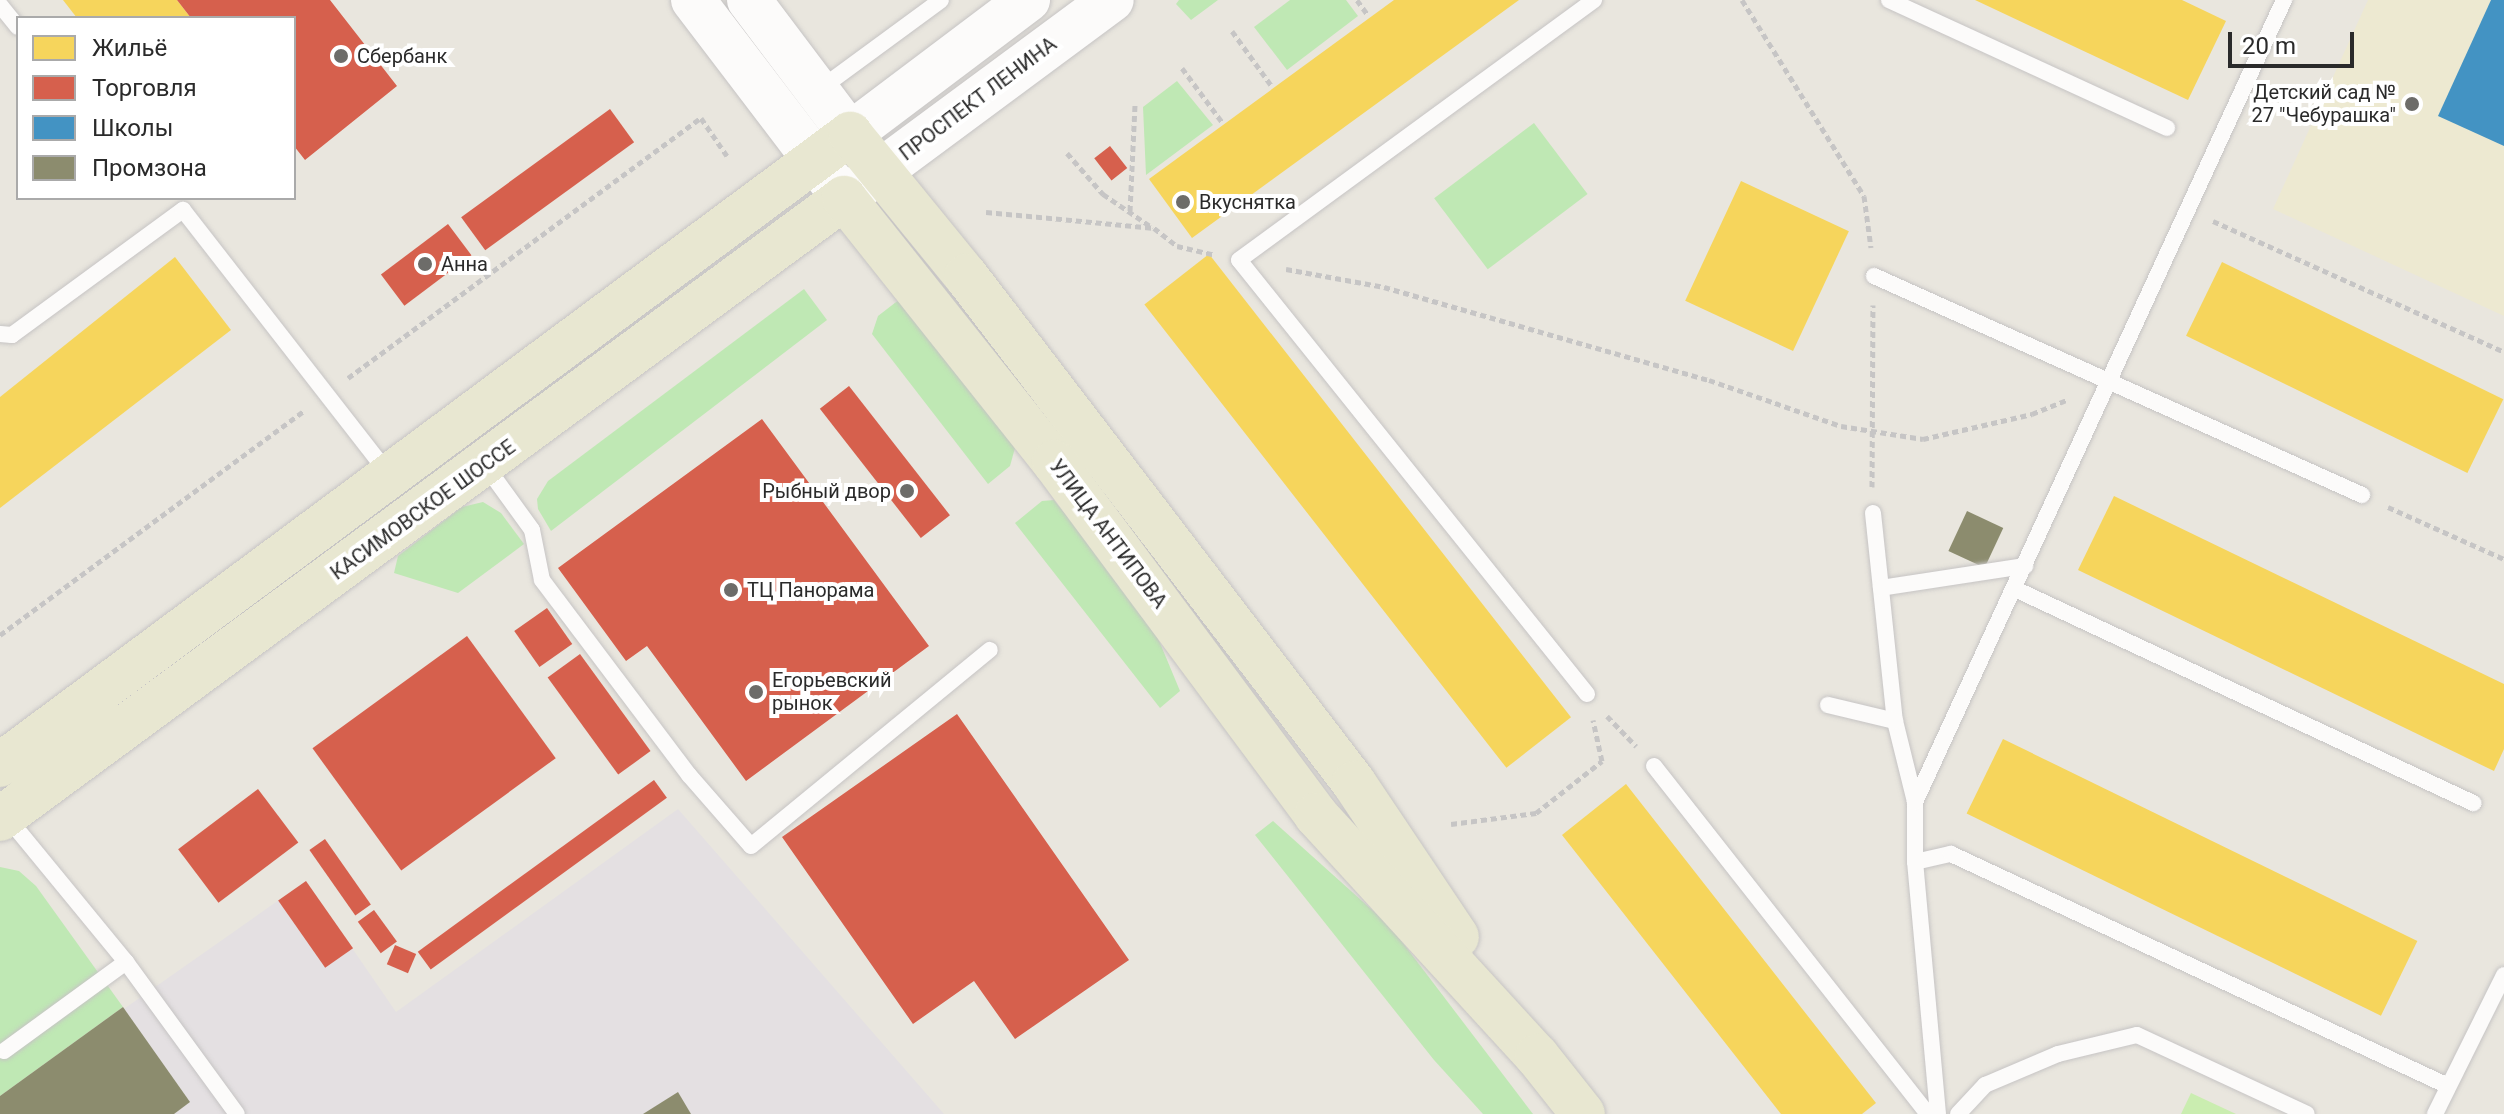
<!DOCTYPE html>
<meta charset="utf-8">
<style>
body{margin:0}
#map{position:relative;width:2504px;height:1114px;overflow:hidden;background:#e9e6de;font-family:Roboto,sans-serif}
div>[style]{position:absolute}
.industrial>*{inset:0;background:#e4e0e2}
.education>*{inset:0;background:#ede9d1}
.green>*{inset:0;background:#bfe8b4;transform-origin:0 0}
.pitch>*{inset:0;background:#caedb0}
.homes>*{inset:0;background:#f6d55c;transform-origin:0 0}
.shops>*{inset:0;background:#d6604d;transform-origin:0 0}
.schools>*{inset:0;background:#4393c3}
.industry>*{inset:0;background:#8c8c6e;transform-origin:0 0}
.path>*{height:5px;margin-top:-2.5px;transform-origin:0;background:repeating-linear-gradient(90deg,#c6c5c5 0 6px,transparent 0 10px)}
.roads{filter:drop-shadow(0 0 2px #c6c4c4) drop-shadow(0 0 2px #c6c4c4)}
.lane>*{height:16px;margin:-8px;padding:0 8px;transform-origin:8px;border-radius:8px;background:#fcfbfa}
.secondary>*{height:44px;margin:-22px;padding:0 22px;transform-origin:22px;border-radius:22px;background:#fcfbfa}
.primary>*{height:44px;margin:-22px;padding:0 22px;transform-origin:22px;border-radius:22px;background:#e8e7d1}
.dots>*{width:22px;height:22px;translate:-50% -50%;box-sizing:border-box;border:4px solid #fff;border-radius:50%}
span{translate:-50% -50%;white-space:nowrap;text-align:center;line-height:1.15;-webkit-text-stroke:8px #fff;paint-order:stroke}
.poi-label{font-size:20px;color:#2a2a2a}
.left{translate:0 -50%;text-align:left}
.right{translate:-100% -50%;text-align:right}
.street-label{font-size:20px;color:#2a2a2a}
.legend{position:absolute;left:16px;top:16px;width:280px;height:184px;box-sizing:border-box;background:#fff;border:2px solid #aaa;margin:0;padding:10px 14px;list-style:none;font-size:24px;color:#2a2a2a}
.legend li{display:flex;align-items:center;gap:16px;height:40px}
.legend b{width:40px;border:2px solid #aaa}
.scale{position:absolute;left:2228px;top:32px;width:126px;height:36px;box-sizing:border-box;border:4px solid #2a2a2a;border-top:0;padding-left:10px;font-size:24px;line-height:28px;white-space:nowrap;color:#2a2a2a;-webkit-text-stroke:6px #fff;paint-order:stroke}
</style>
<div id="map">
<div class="industrial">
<i style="clip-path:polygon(678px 809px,944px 1114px,0 1114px,0 1096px,306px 881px,396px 1012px)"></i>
</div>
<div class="education">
<i style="clip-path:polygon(2368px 0,2504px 0,2504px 316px,2273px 209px)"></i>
</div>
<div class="green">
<i style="clip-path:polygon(1179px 0,1218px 0,1191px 20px,1176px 4px)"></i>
<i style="clip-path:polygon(1290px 0,1346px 0,1358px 16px,1287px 70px,1254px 27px)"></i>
<i style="clip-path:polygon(1177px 81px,1213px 125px,1146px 175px,1143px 107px)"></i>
<i style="left:1534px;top:123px;width:89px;height:125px;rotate:53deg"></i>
<i style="clip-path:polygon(804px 289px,827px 320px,551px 531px,538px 509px,537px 499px,548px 481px)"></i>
<i style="clip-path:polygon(900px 299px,1015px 448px,1010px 466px,988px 484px,872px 334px,878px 316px)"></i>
<i style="clip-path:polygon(1054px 500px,1150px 619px,1180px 691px,1160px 708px,1015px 523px,1042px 501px)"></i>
<i style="clip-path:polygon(483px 502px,501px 513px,524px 544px,458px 593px,394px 573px,398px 556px,462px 507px)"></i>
<i style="clip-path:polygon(1273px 821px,1390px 926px,1533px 1114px,1483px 1114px,1434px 1060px,1255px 835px)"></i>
<i style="clip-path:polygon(0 867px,19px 871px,36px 886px,123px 1007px,0 1096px)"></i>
</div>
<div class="pitch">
<i style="clip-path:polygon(2191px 1093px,2236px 1114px,2181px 1114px)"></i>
</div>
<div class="homes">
<i style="clip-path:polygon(63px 0,177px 0,191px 18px,77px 18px)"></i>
<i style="clip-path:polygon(1394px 0,1519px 0,1192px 238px,1149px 179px)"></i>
<i style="clip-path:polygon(1975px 0,2182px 0,2226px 21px,2188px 100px)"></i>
<i style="left:1741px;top:181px;width:119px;height:132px;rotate:25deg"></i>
<i style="left:1209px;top:254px;width:588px;height:82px;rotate:52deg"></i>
<i style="clip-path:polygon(175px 257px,231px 330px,0 508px,0 397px)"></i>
<i style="left:2222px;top:262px;width:313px;height:82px;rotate:26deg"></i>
<i style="clip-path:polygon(2114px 496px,2504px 684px,2504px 749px,2494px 771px,2078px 570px)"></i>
<i style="left:2003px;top:739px;width:461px;height:83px;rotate:26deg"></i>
<i style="clip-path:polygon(1626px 784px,1876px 1103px,1862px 1114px,1781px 1114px,1562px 835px)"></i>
</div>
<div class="shops">
<i style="clip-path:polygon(177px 0,330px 0,397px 86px,305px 160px,294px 146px,294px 18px,191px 18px)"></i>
<i style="left:610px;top:109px;width:41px;height:184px;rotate:54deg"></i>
<i style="left:1110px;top:146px;width:28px;height:20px;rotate:52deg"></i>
<i style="left:448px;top:224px;width:39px;height:84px;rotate:53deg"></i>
<i style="left:849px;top:386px;width:164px;height:37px;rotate:52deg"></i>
<i style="clip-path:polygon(762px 419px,929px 646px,746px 781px,647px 646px,626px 661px,558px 568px)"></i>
<i style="left:547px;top:608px;width:44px;height:40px;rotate:55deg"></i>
<i style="left:467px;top:636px;width:151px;height:191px;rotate:54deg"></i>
<i style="left:580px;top:654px;width:120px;height:40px;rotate:54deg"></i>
<i style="clip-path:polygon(957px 714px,1129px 960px,1015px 1039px,974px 981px,913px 1024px,782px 837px)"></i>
<i style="left:654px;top:780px;width:22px;height:292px;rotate:54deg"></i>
<i style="left:258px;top:789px;width:67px;height:100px;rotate:53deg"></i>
<i style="left:325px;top:839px;width:80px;height:19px;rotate:55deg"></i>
<i style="left:306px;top:881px;width:82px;height:34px;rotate:55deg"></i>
<i style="left:374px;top:910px;width:39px;height:20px;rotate:54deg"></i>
<i style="left:395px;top:945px;width:23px;height:21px;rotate:23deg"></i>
</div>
<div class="schools">
<i style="clip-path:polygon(2491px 0,2504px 0,2504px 146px,2438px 116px)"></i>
</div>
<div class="industry">
<i style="left:1967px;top:511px;width:40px;height:44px;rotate:25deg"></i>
<i style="clip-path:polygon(123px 1007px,190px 1102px,174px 1114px,0 1114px,0 1096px)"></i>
<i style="clip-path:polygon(678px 1092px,691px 1114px,643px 1114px)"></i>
</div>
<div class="path">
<i style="left:1357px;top:0;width:17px;rotate:54deg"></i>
<i style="left:1742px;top:0;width:231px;rotate:58.1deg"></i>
<i style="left:1864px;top:196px;width:52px;rotate:82.3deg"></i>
<i style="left:1232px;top:31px;width:67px;rotate:54.2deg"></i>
<i style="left:1182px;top:68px;width:67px;rotate:53.5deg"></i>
<i style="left:1067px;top:153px;width:55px;rotate:48.7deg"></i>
<i style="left:1103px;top:194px;width:60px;rotate:34.2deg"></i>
<i style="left:1130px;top:211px;width:108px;rotate:-87.3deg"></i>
<i style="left:986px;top:212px;width:169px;rotate:5.4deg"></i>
<i style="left:1154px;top:228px;width:29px;rotate:38deg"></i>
<i style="left:1177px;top:246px;width:37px;rotate:13deg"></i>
<i style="left:2213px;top:221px;width:319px;rotate:24.2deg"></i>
<i style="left:1286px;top:269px;width:100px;rotate:10.4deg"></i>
<i style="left:1384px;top:287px;width:338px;rotate:16deg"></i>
<i style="left:1709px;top:380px;width:140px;rotate:19.2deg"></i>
<i style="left:1841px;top:426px;width:83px;rotate:9deg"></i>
<i style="left:1923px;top:439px;width:112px;rotate:-12.9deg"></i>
<i style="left:2032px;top:414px;width:38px;rotate:-22deg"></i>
<i style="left:348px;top:378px;width:438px;rotate:-36.4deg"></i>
<i style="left:701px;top:118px;width:46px;rotate:55.6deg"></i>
<i style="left:1872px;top:487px;width:182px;rotate:-89.7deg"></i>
<i style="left:2388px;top:507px;width:127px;rotate:24.1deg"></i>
<i style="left:0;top:635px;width:379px;rotate:-36.4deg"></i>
<i style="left:1607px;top:716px;width:42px;rotate:46deg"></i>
<i style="left:1451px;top:824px;width:86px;rotate:-7.4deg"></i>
<i style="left:1536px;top:813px;width:84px;rotate:-38.2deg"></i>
<i style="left:1602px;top:761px;width:42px;rotate:-102.4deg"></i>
</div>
<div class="roads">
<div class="lane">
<i style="left:1889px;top:0;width:306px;rotate:24.7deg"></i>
<i style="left:0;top:5px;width:28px;rotate:51deg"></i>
<i style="left:820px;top:89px;width:150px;rotate:-36.3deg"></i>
<i style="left:1874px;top:276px;width:535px;rotate:24.17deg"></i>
<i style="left:0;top:334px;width:12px;rotate:5deg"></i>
<i style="left:12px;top:335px;width:212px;rotate:-36.2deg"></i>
<i style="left:183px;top:210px;width:336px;rotate:52.1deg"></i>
<i style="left:485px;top:465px;width:80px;rotate:54.1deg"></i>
<i style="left:532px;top:530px;width:51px;rotate:78.7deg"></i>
<i style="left:542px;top:580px;width:244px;rotate:53deg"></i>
<i style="left:689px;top:775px;width:94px;rotate:48.9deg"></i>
<i style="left:751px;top:846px;width:309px;rotate:-39.4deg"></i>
<i style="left:1873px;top:513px;width:209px;rotate:84deg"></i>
<i style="left:1895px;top:721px;width:83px;rotate:76.1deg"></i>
<i style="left:1881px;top:588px;width:146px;rotate:-8.7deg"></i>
<i style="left:2015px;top:589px;width:506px;rotate:25.04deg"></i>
<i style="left:1587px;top:694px;width:556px;rotate:-128.72deg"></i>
<i style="left:1239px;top:260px;width:440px;rotate:-36.2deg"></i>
<i style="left:1828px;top:705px;width:69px;rotate:13.4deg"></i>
<i style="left:1654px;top:766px;width:443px;rotate:51.8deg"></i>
<i style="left:7px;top:817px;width:188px;rotate:50.6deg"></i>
<i style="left:126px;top:962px;width:188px;rotate:53.9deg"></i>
<i style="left:1915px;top:862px;width:37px;rotate:-13deg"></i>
<i style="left:1951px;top:854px;width:548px;rotate:25.02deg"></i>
<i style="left:4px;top:1051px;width:151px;rotate:-36.1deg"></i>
<i style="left:1938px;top:1114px;width:253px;rotate:-95.2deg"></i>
<i style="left:1915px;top:862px;width:60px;rotate:-90deg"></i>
<i style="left:1915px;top:802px;width:883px;rotate:-65.29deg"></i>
<i style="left:1958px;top:1114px;width:40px;rotate:-47deg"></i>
<i style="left:1985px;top:1085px;width:79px;rotate:-23deg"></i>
<i style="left:2058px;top:1054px;width:81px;rotate:-13.5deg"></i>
<i style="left:2137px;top:1035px;width:187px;rotate:24.9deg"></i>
<i style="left:2435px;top:1114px;width:155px;rotate:-63.6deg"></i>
</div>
<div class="secondary">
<i style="left:693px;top:0;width:249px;rotate:52.7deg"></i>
<i style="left:844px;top:198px;width:333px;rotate:-36.5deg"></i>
<i style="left:749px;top:0;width:168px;rotate:53deg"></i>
<i style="left:850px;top:134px;width:223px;rotate:-37deg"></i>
</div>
<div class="primary">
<i style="left:0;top:765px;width:1059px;rotate:-36.59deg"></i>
<i style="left:850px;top:134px;width:183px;rotate:50.8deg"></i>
<i style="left:966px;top:276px;width:638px;rotate:52.57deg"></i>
<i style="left:1354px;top:783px;width:185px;rotate:56.2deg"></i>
<i style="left:0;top:819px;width:1048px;rotate:-36.34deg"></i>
<i style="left:844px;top:198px;width:337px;rotate:51.5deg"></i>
<i style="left:1054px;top:462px;width:440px;rotate:53.4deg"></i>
<i style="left:1316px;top:815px;width:327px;rotate:47.5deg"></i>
<i style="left:1537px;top:1056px;width:74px;rotate:51.6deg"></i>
</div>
</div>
<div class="dots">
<i style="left:341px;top:56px;background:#6d6c69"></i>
<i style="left:2412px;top:104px;background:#6d6c69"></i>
<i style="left:1183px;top:202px;background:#6d6c69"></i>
<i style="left:425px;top:264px;background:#6d6c69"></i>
<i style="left:907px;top:491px;background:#6d6c69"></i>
<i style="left:731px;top:590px;background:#6d6c69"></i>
<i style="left:756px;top:692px;background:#6d6c69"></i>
</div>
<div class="poi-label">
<span class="left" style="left:357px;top:56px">Сбербанк</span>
<span class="right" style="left:2396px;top:104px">Детский сад №<br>27 "Чебурашка"</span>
<span class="left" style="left:1199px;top:202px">Вкуснятка</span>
<span class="left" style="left:441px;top:264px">Анна</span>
<span class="right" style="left:891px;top:491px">Рыбный двор</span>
<span class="left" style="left:747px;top:590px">ТЦ Панорама</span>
<span class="left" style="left:772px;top:692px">Егорьевский<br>рынок</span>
</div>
<div class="street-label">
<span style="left:978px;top:99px;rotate:-37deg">ПРОСПЕКТ ЛЕНИНА</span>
<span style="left:423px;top:510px;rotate:-36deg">КАСИМОВСКОЕ ШОССЕ</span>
<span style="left:1108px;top:534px;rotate:53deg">УЛИЦА АНТИПОВА</span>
</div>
<ul class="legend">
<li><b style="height:22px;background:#f6d55c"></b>Жильё</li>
<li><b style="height:22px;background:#d6604d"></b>Торговля</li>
<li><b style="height:22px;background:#4393c3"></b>Школы</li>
<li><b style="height:22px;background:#8c8c6e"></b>Промзона</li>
</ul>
<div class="scale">20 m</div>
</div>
